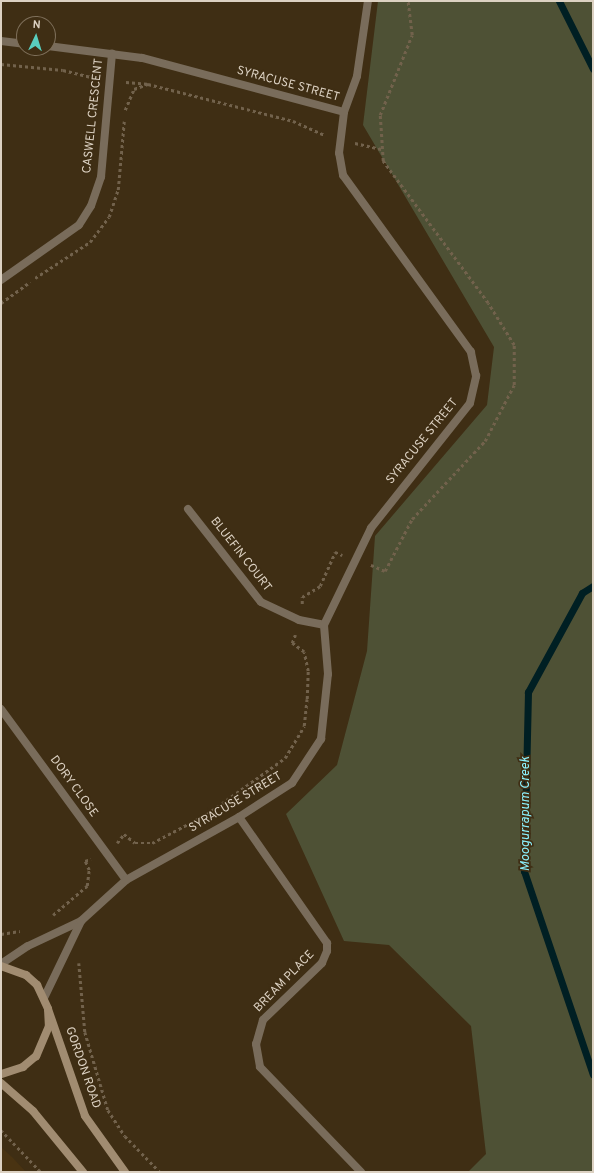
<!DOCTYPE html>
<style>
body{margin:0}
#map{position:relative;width:594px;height:1173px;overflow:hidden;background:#3f2e14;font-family:Overpass,sans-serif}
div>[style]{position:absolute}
.built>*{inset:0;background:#493312}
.green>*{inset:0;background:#4e5135}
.stream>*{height:7px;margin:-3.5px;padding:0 3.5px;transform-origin:3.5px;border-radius:3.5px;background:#001f23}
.path>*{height:2.5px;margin-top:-1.25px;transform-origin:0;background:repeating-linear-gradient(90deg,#72624c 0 3px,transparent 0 6px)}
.street>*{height:8px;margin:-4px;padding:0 4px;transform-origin:4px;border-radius:4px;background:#796c5b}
.secondary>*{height:8px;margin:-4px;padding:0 4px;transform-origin:4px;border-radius:4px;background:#a18c71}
span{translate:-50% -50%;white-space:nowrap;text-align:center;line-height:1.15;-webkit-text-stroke:3.5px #3f2e14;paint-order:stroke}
.street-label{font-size:12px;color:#dcd1c2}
.water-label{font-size:13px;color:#8bf1fe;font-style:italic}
.frame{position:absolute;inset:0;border:2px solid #dcd1c2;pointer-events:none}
.north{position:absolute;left:16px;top:16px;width:40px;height:40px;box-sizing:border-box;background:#3f2e14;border:1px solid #7e6f5a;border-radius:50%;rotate:4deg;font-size:11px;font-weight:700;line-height:16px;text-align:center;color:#dcd1c2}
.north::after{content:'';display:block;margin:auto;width:14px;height:18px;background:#59cebe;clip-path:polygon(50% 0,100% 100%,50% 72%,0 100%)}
</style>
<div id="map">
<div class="built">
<i style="clip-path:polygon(1px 1147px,13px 1158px,26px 1172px,1px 1172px)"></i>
</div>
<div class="green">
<i style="clip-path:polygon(378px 1px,593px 1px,593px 1172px,468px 1172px,486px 1154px,471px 1026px,389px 945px,344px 941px,286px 814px,337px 765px,367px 651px,375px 536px,487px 405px,494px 347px,363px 125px)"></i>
</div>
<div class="stream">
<i style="left:559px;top:1px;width:76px;rotate:63.4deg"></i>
<i style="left:593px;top:586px;width:13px;rotate:148deg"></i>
<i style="left:582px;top:593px;width:113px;rotate:118.6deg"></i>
<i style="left:528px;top:692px;width:179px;rotate:91.3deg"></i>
<i style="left:524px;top:871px;width:215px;rotate:71.3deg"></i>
</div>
<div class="path">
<i style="left:1px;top:64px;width:62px;rotate:5.5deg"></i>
<i style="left:63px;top:70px;width:33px;rotate:14deg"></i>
<i style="left:126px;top:82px;width:21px;rotate:5deg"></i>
<i style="left:125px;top:110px;width:23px;rotate:-67deg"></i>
<i style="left:134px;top:89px;width:15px;rotate:-20deg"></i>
<i style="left:148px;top:84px;width:150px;rotate:14.3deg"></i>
<i style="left:293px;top:121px;width:35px;rotate:24deg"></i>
<i style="left:355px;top:143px;width:28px;rotate:13deg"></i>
<i style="left:35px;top:278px;width:66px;rotate:-33.2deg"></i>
<i style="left:90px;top:242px;width:31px;rotate:-53deg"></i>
<i style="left:109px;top:217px;width:28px;rotate:-72deg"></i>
<i style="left:118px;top:190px;width:69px;rotate:-85deg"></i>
<i style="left:1px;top:303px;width:36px;rotate:-36deg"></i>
<i style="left:371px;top:565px;width:15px;rotate:23deg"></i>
<i style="left:385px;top:571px;width:59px;rotate:-62.6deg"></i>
<i style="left:412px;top:519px;width:107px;rotate:-46.9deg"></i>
<i style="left:485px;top:441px;width:63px;rotate:-62.6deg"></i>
<i style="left:514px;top:385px;width:40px;rotate:-90deg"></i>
<i style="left:514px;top:345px;width:49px;rotate:-121.8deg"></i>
<i style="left:488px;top:303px;width:177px;rotate:-126.5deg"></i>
<i style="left:383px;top:161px;width:46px;rotate:-93.7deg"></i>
<i style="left:380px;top:115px;width:86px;rotate:-68.2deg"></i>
<i style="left:412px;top:35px;width:34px;rotate:-97deg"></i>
<i style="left:302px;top:604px;width:7px;rotate:-90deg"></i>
<i style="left:302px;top:597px;width:21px;rotate:-31deg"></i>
<i style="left:320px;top:586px;width:37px;rotate:-66deg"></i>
<i style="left:335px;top:552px;width:8px;rotate:23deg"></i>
<i style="left:117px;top:843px;width:11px;rotate:-52deg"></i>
<i style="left:124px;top:834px;width:14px;rotate:39deg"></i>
<i style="left:135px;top:843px;width:17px"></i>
<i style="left:152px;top:843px;width:62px;rotate:-27.8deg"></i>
<i style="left:207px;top:814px;width:96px;rotate:-35.7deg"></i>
<i style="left:285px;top:758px;width:37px;rotate:-59deg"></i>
<i style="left:304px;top:726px;width:27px;rotate:-84deg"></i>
<i style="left:307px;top:699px;width:28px;rotate:-88deg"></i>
<i style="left:308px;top:671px;width:19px;rotate:-102deg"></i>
<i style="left:304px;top:652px;width:15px;rotate:-143deg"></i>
<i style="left:292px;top:643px;width:9px;rotate:-69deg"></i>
<i style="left:53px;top:915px;width:45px;rotate:-40.5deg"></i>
<i style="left:87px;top:886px;width:16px;rotate:-83deg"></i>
<i style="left:89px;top:870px;width:10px;rotate:-114deg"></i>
<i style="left:85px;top:861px;width:6px;rotate:-18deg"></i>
<i style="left:1px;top:934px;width:19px;rotate:-9deg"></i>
<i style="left:79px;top:963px;width:69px;rotate:85deg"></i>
<i style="left:85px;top:1032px;width:81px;rotate:73.6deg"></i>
<i style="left:108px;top:1110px;width:31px;rotate:57deg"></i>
<i style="left:125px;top:1136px;width:50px;rotate:45.8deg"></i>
<i style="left:1px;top:1130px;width:58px;rotate:46.4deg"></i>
</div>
<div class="street">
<i style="left:1px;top:41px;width:23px;rotate:7deg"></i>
<i style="left:344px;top:112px;width:38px;rotate:-70deg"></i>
<i style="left:357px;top:76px;width:76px;rotate:-81.7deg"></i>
<i style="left:1px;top:280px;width:95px;rotate:-35.2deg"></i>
<i style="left:79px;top:225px;width:22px;rotate:-58deg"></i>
<i style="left:91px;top:206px;width:31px;rotate:-71deg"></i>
<i style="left:101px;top:177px;width:124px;rotate:-84.9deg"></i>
<i style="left:188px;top:509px;width:118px;rotate:51.9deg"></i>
<i style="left:261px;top:602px;width:42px;rotate:25.3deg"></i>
<i style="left:299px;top:620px;width:25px;rotate:11deg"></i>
<i style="left:1px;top:709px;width:212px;rotate:53.8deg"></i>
<i style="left:239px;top:817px;width:154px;rotate:55.1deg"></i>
<i style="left:327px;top:943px;width:8px;rotate:90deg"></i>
<i style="left:327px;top:951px;width:13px;rotate:113deg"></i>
<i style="left:322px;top:963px;width:82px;rotate:136deg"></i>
<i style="left:263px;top:1020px;width:25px;rotate:106deg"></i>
<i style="left:256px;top:1044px;width:23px;rotate:80deg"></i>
<i style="left:260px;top:1067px;width:146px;rotate:46.1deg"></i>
<i style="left:1px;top:964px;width:32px;rotate:-34deg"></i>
<i style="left:28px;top:946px;width:59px;rotate:-25.3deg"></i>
<i style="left:44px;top:998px;width:85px;rotate:-64.3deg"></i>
<i style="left:81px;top:921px;width:61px;rotate:-42.3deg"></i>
<i style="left:126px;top:880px;width:129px;rotate:-29.1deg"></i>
<i style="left:239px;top:817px;width:63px;rotate:-32.7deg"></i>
<i style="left:292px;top:783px;width:53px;rotate:-56.6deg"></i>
<i style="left:321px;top:739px;width:65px;rotate:-83.9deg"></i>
<i style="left:328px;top:674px;width:49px;rotate:-94.7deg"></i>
<i style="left:324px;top:625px;width:108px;rotate:-64.1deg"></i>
<i style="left:371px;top:528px;width:159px;rotate:-51.6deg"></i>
<i style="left:470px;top:403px;width:28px;rotate:-77deg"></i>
<i style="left:476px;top:376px;width:25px;rotate:-102deg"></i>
<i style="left:471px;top:352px;width:218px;rotate:-125.9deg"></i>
<i style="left:343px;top:175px;width:22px;rotate:-100deg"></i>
<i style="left:339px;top:153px;width:41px;rotate:-83deg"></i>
<i style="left:344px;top:112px;width:209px;rotate:-165deg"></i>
<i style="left:142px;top:58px;width:95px;rotate:-172.7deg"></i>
</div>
<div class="secondary">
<i style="left:1px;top:966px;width:27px;rotate:20deg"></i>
<i style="left:26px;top:975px;width:15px;rotate:42deg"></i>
<i style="left:37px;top:985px;width:26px;rotate:65deg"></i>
<i style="left:48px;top:1009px;width:17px;rotate:87deg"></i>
<i style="left:49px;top:1026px;width:33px;rotate:113deg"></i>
<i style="left:36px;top:1056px;width:17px;rotate:140deg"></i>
<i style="left:23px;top:1067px;width:23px;rotate:162deg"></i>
<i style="left:48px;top:1009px;width:113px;rotate:70.9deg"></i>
<i style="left:85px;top:1116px;width:69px;rotate:54.5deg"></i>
<i style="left:1px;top:1083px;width:43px;rotate:41.2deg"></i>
<i style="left:33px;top:1111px;width:79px;rotate:50.7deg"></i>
</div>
<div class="street-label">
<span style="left:288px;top:85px;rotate:15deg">SYRACUSE STREET</span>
<span style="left:94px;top:116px;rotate:-84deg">CASWELL CRESCENT</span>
<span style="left:423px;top:442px;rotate:-51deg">SYRACUSE STREET</span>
<span style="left:240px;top:555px;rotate:52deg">BLUEFIN COURT</span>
<span style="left:73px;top:787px;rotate:54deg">DORY CLOSE</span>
<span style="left:236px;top:803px;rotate:-31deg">SYRACUSE STREET</span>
<span style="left:285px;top:982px;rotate:-46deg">BREAM PLACE</span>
<span style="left:82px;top:1068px;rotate:71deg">GORDON ROAD</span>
</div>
<div class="water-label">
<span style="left:526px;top:814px;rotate:-90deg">Moogurrapum Creek</span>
</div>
<div class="frame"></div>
<div class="north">N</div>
</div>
